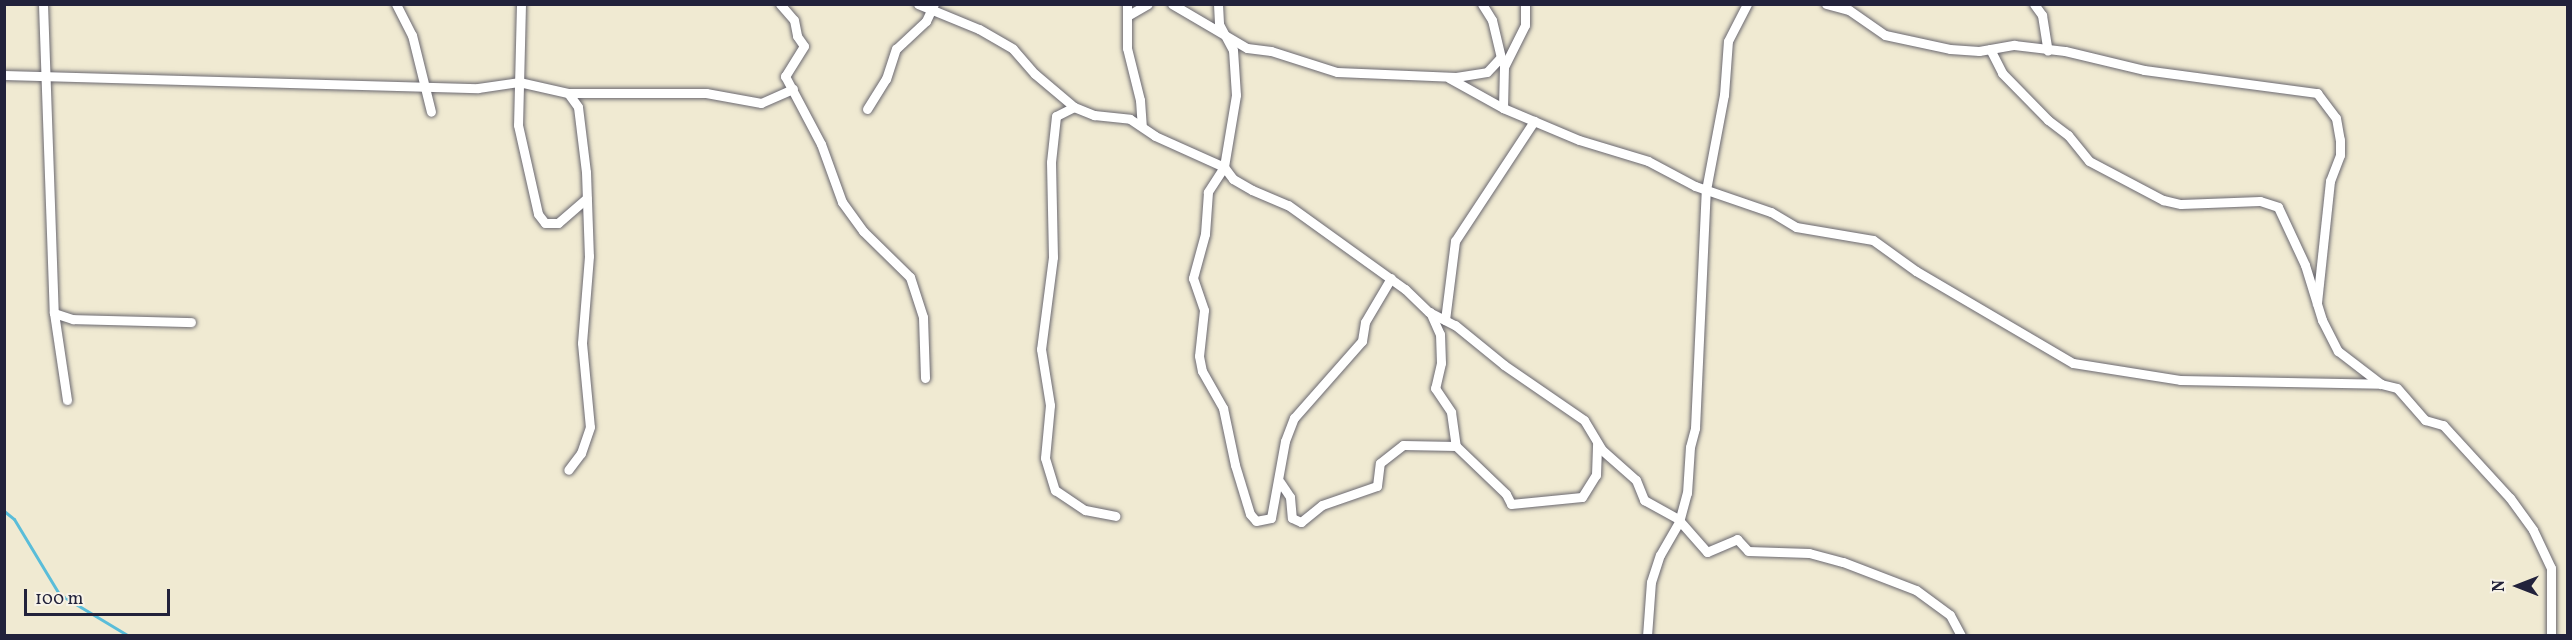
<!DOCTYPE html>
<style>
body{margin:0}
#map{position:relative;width:2572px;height:640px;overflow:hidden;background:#f0ead2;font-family:Vollkorn,serif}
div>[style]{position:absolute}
.stream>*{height:3px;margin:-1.5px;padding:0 1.5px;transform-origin:1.5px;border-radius:1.5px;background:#5abdd9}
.roads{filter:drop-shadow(0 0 2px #6a6870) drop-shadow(0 0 2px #6a6870)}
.minor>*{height:9px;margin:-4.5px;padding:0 4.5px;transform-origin:4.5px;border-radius:4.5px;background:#fff}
span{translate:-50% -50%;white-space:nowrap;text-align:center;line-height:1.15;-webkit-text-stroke:5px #f7f3e8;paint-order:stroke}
.frame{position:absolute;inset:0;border:6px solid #22223b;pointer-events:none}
.north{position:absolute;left:2488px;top:556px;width:60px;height:60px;-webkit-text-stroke:4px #f7f3e8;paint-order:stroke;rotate:270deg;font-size:16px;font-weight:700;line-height:24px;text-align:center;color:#22223b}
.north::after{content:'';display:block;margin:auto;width:21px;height:27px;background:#22223b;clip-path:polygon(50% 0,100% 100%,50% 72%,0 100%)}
.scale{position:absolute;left:24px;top:589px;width:146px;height:27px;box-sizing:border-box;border:3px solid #22223b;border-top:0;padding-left:8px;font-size:18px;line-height:21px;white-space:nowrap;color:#22223b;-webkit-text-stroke:4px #f7f3e8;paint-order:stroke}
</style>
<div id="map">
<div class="stream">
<i style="left:4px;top:511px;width:13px;rotate:39deg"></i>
<i style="left:14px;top:519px;width:87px;rotate:59deg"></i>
<i style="left:59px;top:594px;width:82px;rotate:31deg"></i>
</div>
<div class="roads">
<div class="minor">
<i style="left:43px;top:4px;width:309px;rotate:88deg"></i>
<i style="left:54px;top:313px;width:20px;rotate:18deg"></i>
<i style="left:73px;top:319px;width:118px;rotate:1.5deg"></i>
<i style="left:396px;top:4px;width:35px;rotate:63deg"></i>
<i style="left:412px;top:35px;width:79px;rotate:76.1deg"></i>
<i style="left:521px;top:4px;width:121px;rotate:91.4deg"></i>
<i style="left:518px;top:125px;width:91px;rotate:77.3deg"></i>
<i style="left:538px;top:214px;width:11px;rotate:52deg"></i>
<i style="left:545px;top:223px;width:13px"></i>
<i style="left:558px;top:223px;width:38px;rotate:-41deg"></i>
<i style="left:780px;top:4px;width:21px;rotate:49deg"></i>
<i style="left:794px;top:20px;width:16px;rotate:79deg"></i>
<i style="left:797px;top:36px;width:12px;rotate:55deg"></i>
<i style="left:804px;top:46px;width:36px;rotate:122deg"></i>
<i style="left:785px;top:76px;width:77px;rotate:62.1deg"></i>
<i style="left:821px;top:144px;width:62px;rotate:70.1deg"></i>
<i style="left:842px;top:202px;width:36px;rotate:54deg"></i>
<i style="left:863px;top:231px;width:66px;rotate:44.4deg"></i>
<i style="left:910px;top:277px;width:42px;rotate:72deg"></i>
<i style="left:923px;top:317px;width:61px;rotate:88.1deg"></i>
<i style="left:918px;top:4px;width:66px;rotate:22.3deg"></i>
<i style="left:979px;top:29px;width:39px;rotate:30deg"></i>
<i style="left:1013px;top:49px;width:33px;rotate:49deg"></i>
<i style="left:1035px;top:74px;width:51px;rotate:40.2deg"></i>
<i style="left:1074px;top:107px;width:22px;rotate:22deg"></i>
<i style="left:1094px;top:115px;width:36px;rotate:6deg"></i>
<i style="left:1130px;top:119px;width:30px;rotate:34deg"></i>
<i style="left:1155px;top:136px;width:76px;rotate:24.2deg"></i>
<i style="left:1224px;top:167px;width:15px;rotate:53deg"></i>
<i style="left:1233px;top:179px;width:22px;rotate:30deg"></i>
<i style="left:1252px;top:190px;width:39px;rotate:23deg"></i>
<i style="left:1288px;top:205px;width:144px;rotate:35.7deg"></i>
<i style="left:1405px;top:289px;width:33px;rotate:44deg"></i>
<i style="left:1429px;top:312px;width:29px;rotate:27deg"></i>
<i style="left:1455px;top:325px;width:63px;rotate:39.2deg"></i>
<i style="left:1504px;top:365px;width:97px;rotate:34.5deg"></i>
<i style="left:1584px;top:420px;width:35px;rotate:59deg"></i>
<i style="left:1602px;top:450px;width:45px;rotate:41.4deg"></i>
<i style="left:1636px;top:480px;width:22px;rotate:68deg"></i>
<i style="left:1644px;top:500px;width:39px;rotate:29deg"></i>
<i style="left:1678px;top:519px;width:44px;rotate:48.7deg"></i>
<i style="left:1707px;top:552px;width:33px;rotate:-23deg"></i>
<i style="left:1737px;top:539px;width:16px;rotate:47deg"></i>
<i style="left:1748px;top:551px;width:61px;rotate:1.9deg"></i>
<i style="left:1809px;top:553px;width:35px;rotate:15deg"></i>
<i style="left:1843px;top:562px;width:78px;rotate:21deg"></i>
<i style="left:1916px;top:590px;width:42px;rotate:36.3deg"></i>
<i style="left:1950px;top:615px;width:24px;rotate:62deg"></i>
<i style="left:1127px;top:4px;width:44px;rotate:90deg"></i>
<i style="left:1127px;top:48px;width:54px;rotate:76deg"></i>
<i style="left:1140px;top:100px;width:26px;rotate:86deg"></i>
<i style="left:1172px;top:4px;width:87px;rotate:30.4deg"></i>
<i style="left:1247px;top:48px;width:24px;rotate:7deg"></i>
<i style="left:1271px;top:51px;width:69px;rotate:17.7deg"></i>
<i style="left:1337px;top:72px;width:119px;rotate:2.4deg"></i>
<i style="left:1456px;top:77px;width:31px;rotate:-9deg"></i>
<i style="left:1487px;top:72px;width:19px;rotate:-47deg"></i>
<i style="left:1218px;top:4px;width:20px;rotate:87deg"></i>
<i style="left:1219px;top:24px;width:30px;rotate:62deg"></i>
<i style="left:1233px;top:50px;width:45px;rotate:86.2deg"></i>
<i style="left:1236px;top:95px;width:73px;rotate:99.5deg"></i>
<i style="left:1224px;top:167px;width:30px;rotate:123deg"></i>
<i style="left:1208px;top:192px;width:42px;rotate:94.1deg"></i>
<i style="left:1205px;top:234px;width:46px;rotate:105.3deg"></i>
<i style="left:1193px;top:278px;width:34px;rotate:71deg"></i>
<i style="left:1204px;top:310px;width:46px;rotate:96.2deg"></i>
<i style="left:1199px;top:356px;width:15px;rotate:79deg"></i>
<i style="left:1202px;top:371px;width:43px;rotate:60.4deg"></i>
<i style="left:1223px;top:408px;width:58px;rotate:78.1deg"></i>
<i style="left:1235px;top:465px;width:51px;rotate:73deg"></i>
<i style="left:1250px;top:514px;width:9px;rotate:49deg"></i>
<i style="left:1256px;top:521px;width:15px;rotate:-11deg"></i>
<i style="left:1271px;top:518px;width:78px;rotate:-79.7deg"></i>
<i style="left:1285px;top:441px;width:25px;rotate:-69deg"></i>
<i style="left:1294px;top:418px;width:103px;rotate:-48.6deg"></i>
<i style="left:1362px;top:341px;width:19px;rotate:-81deg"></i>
<i style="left:1365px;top:322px;width:51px;rotate:-59.4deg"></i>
<i style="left:1482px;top:4px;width:19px;rotate:58deg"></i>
<i style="left:1492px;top:20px;width:43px;rotate:76.6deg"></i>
<i style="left:1525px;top:4px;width:21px;rotate:90deg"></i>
<i style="left:1525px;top:25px;width:47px;rotate:116.6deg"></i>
<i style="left:1504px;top:67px;width:41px;rotate:91.4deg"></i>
<i style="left:1503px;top:108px;width:82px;rotate:22.8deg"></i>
<i style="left:1579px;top:140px;width:72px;rotate:16.9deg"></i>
<i style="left:1648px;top:161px;width:53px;rotate:28deg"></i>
<i style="left:1695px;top:186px;width:80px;rotate:18.9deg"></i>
<i style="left:1771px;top:212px;width:29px;rotate:31deg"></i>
<i style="left:1796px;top:227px;width:78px;rotate:9.6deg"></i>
<i style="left:1873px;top:240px;width:53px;rotate:35.8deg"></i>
<i style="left:1916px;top:271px;width:182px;rotate:30.4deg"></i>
<i style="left:2073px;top:363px;width:108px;rotate:9deg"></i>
<i style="left:2180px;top:380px;width:201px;rotate:1.1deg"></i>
<i style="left:2381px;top:384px;width:16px;rotate:14deg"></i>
<i style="left:2397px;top:388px;width:43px;rotate:48.8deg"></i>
<i style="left:2425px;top:420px;width:19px;rotate:16deg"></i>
<i style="left:2443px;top:425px;width:99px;rotate:47.5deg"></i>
<i style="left:2510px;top:498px;width:39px;rotate:54deg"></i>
<i style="left:2533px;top:530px;width:42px;rotate:64.7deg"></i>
<i style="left:2551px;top:568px;width:68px;rotate:90deg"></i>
<i style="left:1826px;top:4px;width:24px;rotate:15deg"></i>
<i style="left:1849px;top:10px;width:44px;rotate:34.8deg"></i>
<i style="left:1885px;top:35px;width:66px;rotate:12.2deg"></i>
<i style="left:1950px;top:49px;width:29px;rotate:4deg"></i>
<i style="left:1979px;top:51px;width:36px;rotate:-10deg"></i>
<i style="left:2014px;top:45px;width:51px;rotate:6.7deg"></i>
<i style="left:2065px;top:51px;width:81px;rotate:13.5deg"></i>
<i style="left:2144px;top:70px;width:175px;rotate:7.6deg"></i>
<i style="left:2317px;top:93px;width:31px;rotate:53deg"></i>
<i style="left:2336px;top:118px;width:22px;rotate:80deg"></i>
<i style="left:2340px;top:140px;width:15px;rotate:90deg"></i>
<i style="left:2340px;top:155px;width:28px;rotate:111deg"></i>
<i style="left:2330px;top:181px;width:123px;rotate:96.1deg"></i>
<i style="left:2034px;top:4px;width:14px;rotate:54deg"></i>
<i style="left:2042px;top:15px;width:36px;rotate:81deg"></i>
<i style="left:1127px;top:16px;width:24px;rotate:-30deg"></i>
<i style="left:1990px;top:49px;width:27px;rotate:63deg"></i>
<i style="left:2002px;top:73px;width:66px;rotate:45.6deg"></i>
<i style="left:2048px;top:120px;width:25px;rotate:37deg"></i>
<i style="left:2068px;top:135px;width:33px;rotate:51deg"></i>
<i style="left:2089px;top:161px;width:84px;rotate:27.8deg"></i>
<i style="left:2163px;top:200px;width:18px;rotate:13deg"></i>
<i style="left:2181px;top:204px;width:79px;rotate:-2.2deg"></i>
<i style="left:2260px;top:201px;width:19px;rotate:18deg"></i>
<i style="left:2278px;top:207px;width:64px;rotate:65deg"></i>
<i style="left:2305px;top:265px;width:58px;rotate:72.8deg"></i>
<i style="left:2322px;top:320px;width:35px;rotate:63deg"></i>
<i style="left:2338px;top:351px;width:54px;rotate:37.5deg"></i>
<i style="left:4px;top:75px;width:474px;rotate:1.6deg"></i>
<i style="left:478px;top:88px;width:41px;rotate:-8.3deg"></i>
<i style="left:519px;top:82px;width:50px;rotate:12.7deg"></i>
<i style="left:568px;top:93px;width:17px;rotate:54deg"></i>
<i style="left:578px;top:107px;width:65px;rotate:83deg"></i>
<i style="left:586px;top:172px;width:84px;rotate:88deg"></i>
<i style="left:589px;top:256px;width:87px;rotate:94.6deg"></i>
<i style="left:582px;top:343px;width:84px;rotate:84.6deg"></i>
<i style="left:590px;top:427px;width:28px;rotate:109deg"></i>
<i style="left:581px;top:453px;width:21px;rotate:127deg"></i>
<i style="left:1449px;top:78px;width:62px;rotate:29.1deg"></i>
<i style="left:568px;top:93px;width:138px"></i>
<i style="left:706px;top:93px;width:56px;rotate:10.3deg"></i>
<i style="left:761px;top:103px;width:35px;rotate:-24deg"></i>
<i style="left:1074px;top:107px;width:20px;rotate:153deg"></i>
<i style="left:1056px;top:116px;width:46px;rotate:96.2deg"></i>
<i style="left:1051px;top:162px;width:95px;rotate:88.8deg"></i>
<i style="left:1053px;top:257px;width:93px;rotate:97.4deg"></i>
<i style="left:1041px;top:349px;width:57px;rotate:80.9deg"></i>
<i style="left:1050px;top:405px;width:53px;rotate:95.4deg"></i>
<i style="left:1045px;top:458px;width:34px;rotate:73deg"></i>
<i style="left:1055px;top:490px;width:36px;rotate:34deg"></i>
<i style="left:1085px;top:510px;width:31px;rotate:11deg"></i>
<i style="left:867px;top:109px;width:36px;rotate:-58deg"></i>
<i style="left:886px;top:79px;width:32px;rotate:-72deg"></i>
<i style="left:896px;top:49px;width:41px;rotate:-43deg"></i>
<i style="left:926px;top:21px;width:19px;rotate:-65deg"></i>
<i style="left:1430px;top:312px;width:24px;rotate:66deg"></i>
<i style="left:1440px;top:334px;width:29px;rotate:88deg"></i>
<i style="left:1441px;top:363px;width:26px;rotate:103deg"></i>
<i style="left:1435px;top:388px;width:29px;rotate:56deg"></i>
<i style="left:1451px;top:412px;width:34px;rotate:82deg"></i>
<i style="left:1456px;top:446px;width:69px;rotate:43.8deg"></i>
<i style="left:1506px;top:494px;width:11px;rotate:63deg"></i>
<i style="left:1511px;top:504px;width:71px;rotate:-5.6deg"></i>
<i style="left:1582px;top:497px;width:26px;rotate:-58deg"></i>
<i style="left:1596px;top:475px;width:32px;rotate:-88deg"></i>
<i style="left:54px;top:313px;width:88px;rotate:81.5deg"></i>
<i style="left:1445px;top:320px;width:80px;rotate:-82.8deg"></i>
<i style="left:1455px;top:241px;width:144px;rotate:-56.6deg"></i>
<i style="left:1280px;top:482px;width:18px;rotate:56deg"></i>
<i style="left:1290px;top:497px;width:21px;rotate:85deg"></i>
<i style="left:1292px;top:518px;width:10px;rotate:24deg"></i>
<i style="left:1301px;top:522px;width:27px;rotate:-39deg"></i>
<i style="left:1322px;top:505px;width:58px;rotate:-19.1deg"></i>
<i style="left:1377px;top:486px;width:23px;rotate:-83deg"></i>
<i style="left:1380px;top:463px;width:29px;rotate:-38deg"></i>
<i style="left:1403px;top:445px;width:53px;rotate:1.1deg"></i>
<i style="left:1647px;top:636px;width:54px;rotate:-85.8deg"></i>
<i style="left:1651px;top:582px;width:28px;rotate:-72deg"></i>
<i style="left:1660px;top:555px;width:38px;rotate:-60deg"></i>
<i style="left:1679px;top:522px;width:30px;rotate:-75deg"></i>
<i style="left:1687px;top:493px;width:46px;rotate:-86.3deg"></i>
<i style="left:1690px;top:447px;width:20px;rotate:-75deg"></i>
<i style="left:1695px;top:428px;width:238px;rotate:-87.4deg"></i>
<i style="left:1706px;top:190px;width:97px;rotate:-79.3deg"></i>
<i style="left:1724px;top:95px;width:54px;rotate:-85.8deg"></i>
<i style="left:1728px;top:41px;width:42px;rotate:-62.8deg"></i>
</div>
</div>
<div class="frame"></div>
<div class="north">N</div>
<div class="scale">100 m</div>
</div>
